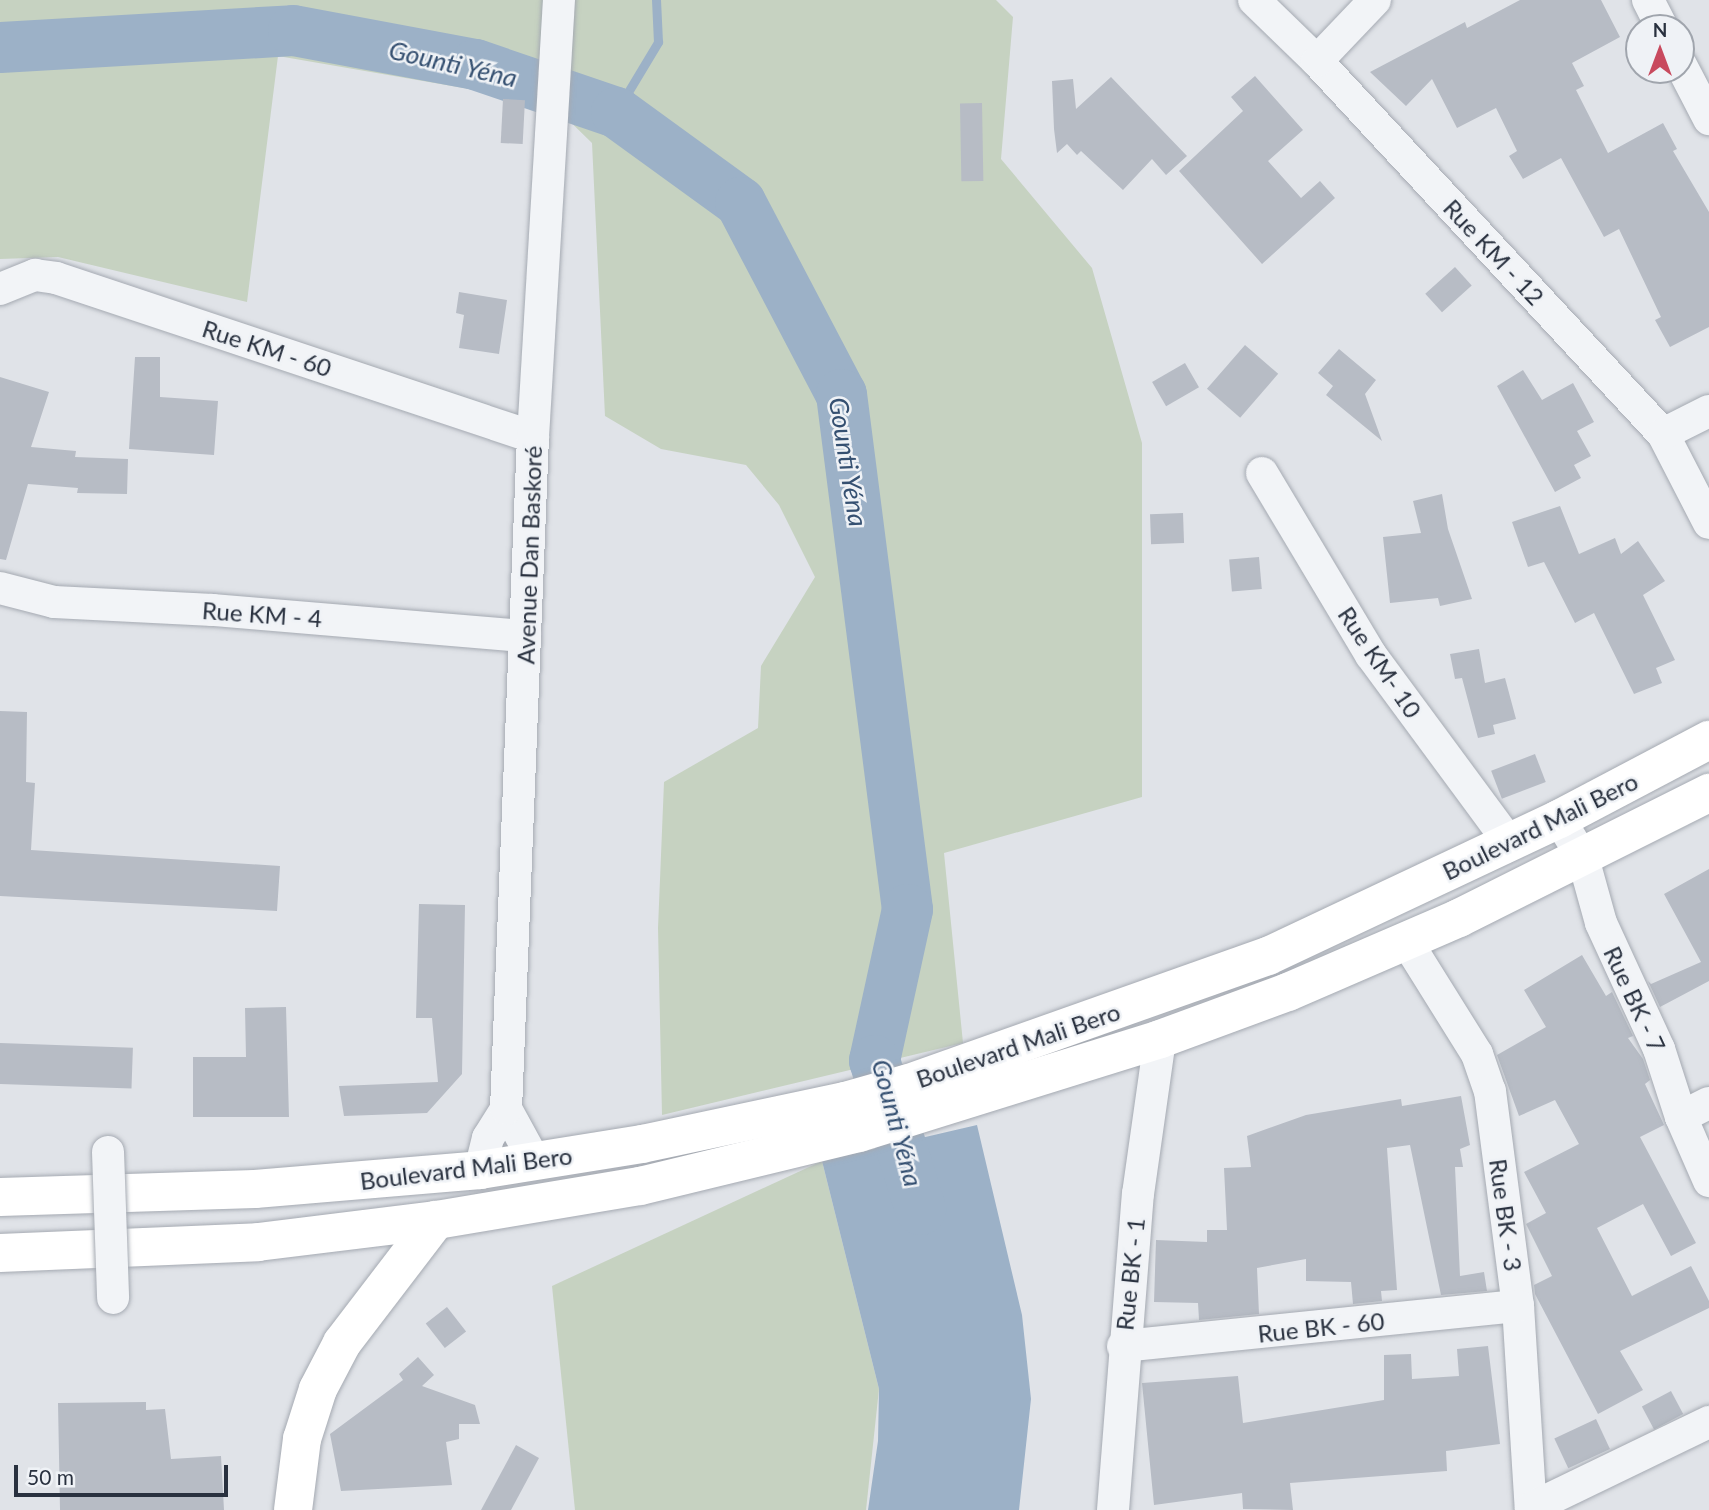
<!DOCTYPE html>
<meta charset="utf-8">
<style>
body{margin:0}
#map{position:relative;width:1709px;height:1510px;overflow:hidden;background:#e0e3e8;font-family:Lato,sans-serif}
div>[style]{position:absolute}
.green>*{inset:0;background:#c6d2c1}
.water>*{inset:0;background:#9cb1c7}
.stream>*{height:9px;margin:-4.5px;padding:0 4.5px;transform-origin:4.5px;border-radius:4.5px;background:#9cb1c7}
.river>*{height:51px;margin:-25.5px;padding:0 25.5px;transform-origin:25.5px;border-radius:25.5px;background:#9cb1c7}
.building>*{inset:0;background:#b7bcc5;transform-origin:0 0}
.roads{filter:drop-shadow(0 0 2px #a5aab2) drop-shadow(0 0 2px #a5aab2)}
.street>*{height:32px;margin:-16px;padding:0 16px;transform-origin:16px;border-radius:16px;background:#f2f4f7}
.secondary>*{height:38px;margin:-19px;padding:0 19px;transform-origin:19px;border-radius:19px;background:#fff}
.primary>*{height:38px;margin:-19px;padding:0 19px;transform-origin:19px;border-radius:19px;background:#fff}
.bridges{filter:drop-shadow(0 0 2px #a5aab2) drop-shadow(0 0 2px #a5aab2)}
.street-bridge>*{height:32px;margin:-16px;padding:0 16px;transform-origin:16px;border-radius:16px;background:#f2f4f7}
span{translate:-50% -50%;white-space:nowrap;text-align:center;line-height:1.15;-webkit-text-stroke:5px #eff2f6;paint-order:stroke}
.street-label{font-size:24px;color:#29313f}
.water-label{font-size:26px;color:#355071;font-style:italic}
.north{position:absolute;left:1625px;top:14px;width:70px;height:70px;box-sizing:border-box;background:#eff2f6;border:2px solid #a0a5ad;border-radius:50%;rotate:0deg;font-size:19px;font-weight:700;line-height:28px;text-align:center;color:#29313f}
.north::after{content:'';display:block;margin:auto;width:24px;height:32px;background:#c84a5e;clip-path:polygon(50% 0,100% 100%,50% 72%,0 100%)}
.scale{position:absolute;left:14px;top:1465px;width:214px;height:32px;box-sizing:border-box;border:4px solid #29313f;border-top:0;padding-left:9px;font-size:21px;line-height:24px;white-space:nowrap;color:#29313f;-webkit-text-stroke:5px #eff2f6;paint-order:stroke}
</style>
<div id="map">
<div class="green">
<i style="clip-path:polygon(0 0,996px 0,1013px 17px,1001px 159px,1092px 268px,1142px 443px,1142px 797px,944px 853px,963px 1043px,662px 1115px,658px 928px,664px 782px,758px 728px,761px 666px,815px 577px,779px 505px,746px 465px,661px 449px,605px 416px,592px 143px,551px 103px,278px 56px,247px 302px,58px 257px,0 259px)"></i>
<i style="clip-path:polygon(822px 1161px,879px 1389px,866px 1510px,575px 1510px,552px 1286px)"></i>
</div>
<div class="water">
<i style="clip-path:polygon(977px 1125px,1022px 1315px,1031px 1399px,1019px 1510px,868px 1510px,878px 1441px,879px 1389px,822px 1161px)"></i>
</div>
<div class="stream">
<i style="left:616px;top:112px;width:82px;rotate:-59deg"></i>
<i style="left:658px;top:42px;width:42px;rotate:-92.7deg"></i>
</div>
<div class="river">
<i style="left:0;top:47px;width:293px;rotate:-3.3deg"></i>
<i style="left:293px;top:30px;width:185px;rotate:10.6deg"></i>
<i style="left:475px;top:64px;width:149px;rotate:18.8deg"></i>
<i style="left:616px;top:112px;width:153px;rotate:36deg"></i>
<i style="left:740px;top:202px;width:217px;rotate:62.3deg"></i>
<i style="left:841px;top:394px;width:519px;rotate:82.7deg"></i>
<i style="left:907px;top:909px;width:155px;rotate:102.3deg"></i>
<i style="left:874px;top:1060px;width:156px;rotate:72.8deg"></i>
</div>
<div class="building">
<i style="clip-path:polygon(1520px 0,1601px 0,1620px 37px,1572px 63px,1584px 86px,1576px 90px,1608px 153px,1663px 123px,1677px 149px,1673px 151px,1709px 212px,1709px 327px,1670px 347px,1655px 320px,1661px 317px,1619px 229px,1604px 237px,1561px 158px,1523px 179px,1509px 156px,1517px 151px,1496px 108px,1457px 128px,1432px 79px,1406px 106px,1370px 72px,1465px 22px,1467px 28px)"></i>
<i style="clip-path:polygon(1255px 76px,1303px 130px,1268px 161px,1301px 198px,1320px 181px,1335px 198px,1262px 264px,1179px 171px,1243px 111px,1231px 97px)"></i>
<i style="clip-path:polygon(1111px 77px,1187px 156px,1166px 175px,1152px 159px,1123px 190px,1081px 151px,1077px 155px,1067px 144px,1057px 153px,1054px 129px,1052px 81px,1073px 79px,1076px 109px)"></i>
<i style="left:503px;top:99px;width:22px;height:44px;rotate:3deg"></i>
<i style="left:982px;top:103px;width:78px;height:22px;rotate:89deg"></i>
<i style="left:1455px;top:267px;width:25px;height:40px;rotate:48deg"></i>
<i style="clip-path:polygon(459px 292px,507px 300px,499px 354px,459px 348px,464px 315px,456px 313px)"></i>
<i style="left:1245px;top:345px;width:44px;height:58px;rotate:41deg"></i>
<i style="clip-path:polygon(1339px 349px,1376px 380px,1365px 394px,1382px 441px,1326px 395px,1333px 386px,1318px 373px)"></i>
<i style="clip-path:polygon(135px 357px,160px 357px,160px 397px,218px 401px,214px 455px,129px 449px)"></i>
<i style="left:1185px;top:363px;width:28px;height:38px;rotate:60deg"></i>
<i style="clip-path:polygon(1523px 370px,1542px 400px,1573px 383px,1594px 422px,1577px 431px,1591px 456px,1574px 465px,1581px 478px,1555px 492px,1497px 386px)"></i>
<i style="clip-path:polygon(0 377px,49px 392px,31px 447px,76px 451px,75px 457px,128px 459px,127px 494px,77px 493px,78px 488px,28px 484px,6px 560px,0 559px)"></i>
<i style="clip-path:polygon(1442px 494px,1448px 529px,1472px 599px,1440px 606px,1438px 598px,1390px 603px,1383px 537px,1421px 533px,1413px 501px)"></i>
<i style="clip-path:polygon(1560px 506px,1579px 554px,1615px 538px,1621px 554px,1638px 541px,1665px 581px,1643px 595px,1675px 660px,1656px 668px,1662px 683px,1634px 694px,1594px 613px,1575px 623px,1544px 562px,1528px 567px,1512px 522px)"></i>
<i style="left:1183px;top:513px;width:30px;height:33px;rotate:88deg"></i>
<i style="left:1259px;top:557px;width:32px;height:30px;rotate:85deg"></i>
<i style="clip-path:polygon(1479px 649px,1485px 683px,1505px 678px,1516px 719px,1493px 725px,1495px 734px,1478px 738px,1462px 678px,1455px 679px,1450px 654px)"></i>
<i style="clip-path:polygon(0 711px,27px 712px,26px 782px,35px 783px,31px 850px,280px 866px,277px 911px,0 896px)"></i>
<i style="left:1535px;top:754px;width:30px;height:47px;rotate:69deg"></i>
<i style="clip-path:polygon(1709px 869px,1709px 981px,1660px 1007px,1648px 981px,1651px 984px,1701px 962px,1664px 894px)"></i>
<i style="clip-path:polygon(419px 904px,465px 905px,462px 1074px,427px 1113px,344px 1116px,339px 1086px,438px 1082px,432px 1018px,416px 1018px)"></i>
<i style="clip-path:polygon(1582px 955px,1606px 996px,1612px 992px,1633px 1036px,1628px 1038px,1643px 1059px,1650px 1080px,1645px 1084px,1664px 1125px,1640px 1137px,1696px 1243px,1671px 1256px,1643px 1204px,1597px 1228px,1632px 1296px,1691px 1266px,1709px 1301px,1709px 1308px,1620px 1351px,1643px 1390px,1598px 1414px,1535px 1294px,1534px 1285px,1552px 1276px,1526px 1224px,1546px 1213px,1524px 1172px,1579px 1144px,1555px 1100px,1519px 1116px,1497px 1055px,1546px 1027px,1524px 990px)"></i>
<i style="clip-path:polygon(286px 1007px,289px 1117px,193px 1117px,193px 1057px,246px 1057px,245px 1008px)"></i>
<i style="left:0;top:1043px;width:133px;height:41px;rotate:2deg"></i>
<i style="clip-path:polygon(1461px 1096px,1470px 1145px,1460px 1149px,1463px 1167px,1455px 1167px,1460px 1276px,1484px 1272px,1487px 1291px,1441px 1295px,1410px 1145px,1387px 1148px,1397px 1290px,1381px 1291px,1382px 1301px,1353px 1304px,1351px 1282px,1306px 1281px,1306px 1259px,1257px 1268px,1259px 1314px,1199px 1320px,1198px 1303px,1154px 1302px,1156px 1240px,1207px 1242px,1207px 1230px,1227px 1230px,1224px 1168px,1251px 1167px,1247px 1136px,1306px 1115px,1401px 1099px,1402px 1106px)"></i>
<i style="left:447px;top:1307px;width:31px;height:27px;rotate:52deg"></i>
<i style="clip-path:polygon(1488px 1346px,1500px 1444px,1446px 1451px,1447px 1471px,1290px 1483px,1293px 1510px,1243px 1509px,1242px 1493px,1154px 1505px,1142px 1383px,1238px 1376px,1243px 1423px,1384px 1400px,1384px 1355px,1411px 1354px,1412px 1379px,1459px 1376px,1457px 1349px)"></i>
<i style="clip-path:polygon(418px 1357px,434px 1375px,422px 1386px,475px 1405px,480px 1424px,459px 1424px,459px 1439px,446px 1442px,452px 1485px,341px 1491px,330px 1434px,403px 1380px,399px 1374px)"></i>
<i style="left:1671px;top:1391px;width:26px;height:33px;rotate:62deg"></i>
<i style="clip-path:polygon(146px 1402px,146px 1410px,165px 1409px,171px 1459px,221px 1456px,224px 1510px,60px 1510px,58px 1403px)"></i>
<i style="left:1596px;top:1419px;width:33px;height:46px;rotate:65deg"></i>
<i style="clip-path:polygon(516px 1445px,539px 1458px,511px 1510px,481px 1510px)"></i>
</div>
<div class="roads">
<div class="street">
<i style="left:1254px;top:0;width:88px;rotate:44.1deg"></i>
<i style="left:1317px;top:61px;width:509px;rotate:47.15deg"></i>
<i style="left:1663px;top:434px;width:100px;rotate:62.7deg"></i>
<i style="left:1648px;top:0;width:31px;rotate:63deg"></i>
<i style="left:1317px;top:61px;width:84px;rotate:-46.4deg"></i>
<i style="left:1681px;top:65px;width:61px;rotate:62.6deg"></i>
<i style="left:0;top:289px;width:38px;rotate:-22deg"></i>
<i style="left:35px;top:275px;width:21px;rotate:8deg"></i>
<i style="left:56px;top:278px;width:503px;rotate:18.43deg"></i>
<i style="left:1663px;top:434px;width:51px;rotate:-26.6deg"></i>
<i style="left:1262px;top:473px;width:212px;rotate:59.1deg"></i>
<i style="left:1371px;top:655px;width:232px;rotate:53.6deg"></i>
<i style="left:0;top:588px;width:56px;rotate:14.5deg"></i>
<i style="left:54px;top:602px;width:159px;rotate:2.9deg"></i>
<i style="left:213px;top:610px;width:313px;rotate:4.8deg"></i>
<i style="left:1559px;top:819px;width:46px;rotate:58.4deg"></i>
<i style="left:1583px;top:858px;width:67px;rotate:74.5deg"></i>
<i style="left:1601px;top:923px;width:139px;rotate:65.3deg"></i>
<i style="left:1659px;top:1049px;width:71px;rotate:72.1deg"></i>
<i style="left:1681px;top:1117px;width:70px;rotate:66.4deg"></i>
<i style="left:1407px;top:942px;width:132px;rotate:58deg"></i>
<i style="left:1477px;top:1054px;width:39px;rotate:71deg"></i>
<i style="left:1490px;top:1091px;width:217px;rotate:82.6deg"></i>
<i style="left:1518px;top:1306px;width:204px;rotate:86.4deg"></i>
<i style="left:506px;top:1109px;width:60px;rotate:61.3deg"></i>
<i style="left:1681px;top:1117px;width:31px;rotate:-27deg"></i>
<i style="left:480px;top:1170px;width:33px;rotate:-76deg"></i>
<i style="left:488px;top:1138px;width:34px;rotate:-58deg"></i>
<i style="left:506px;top:1109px;width:673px;rotate:-87.7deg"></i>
<i style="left:533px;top:437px;width:438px;rotate:-86.6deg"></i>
<i style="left:1123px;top:1346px;width:397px;rotate:-5.8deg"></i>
<i style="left:1531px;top:1508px;width:198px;rotate:-25.8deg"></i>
<i style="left:1113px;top:1510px;width:317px;rotate:-85.5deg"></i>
<i style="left:1138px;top:1194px;width:157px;rotate:-81.9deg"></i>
</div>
<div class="secondary">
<i style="left:293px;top:1510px;width:72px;rotate:-82.8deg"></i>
<i style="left:302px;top:1439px;width:52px;rotate:-72.3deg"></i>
<i style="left:318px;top:1389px;width:52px;rotate:-62.4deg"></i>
<i style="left:342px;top:1343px;width:155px;rotate:-52.6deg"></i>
</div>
<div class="primary">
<i style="left:0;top:1197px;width:255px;rotate:-1.8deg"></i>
<i style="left:255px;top:1189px;width:226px;rotate:-4.8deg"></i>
<i style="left:480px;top:1170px;width:164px;rotate:-9.1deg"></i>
<i style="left:642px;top:1144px;width:208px;rotate:-12deg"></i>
<i style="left:845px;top:1101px;width:66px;rotate:-15.7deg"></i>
<i style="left:909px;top:1083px;width:381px;rotate:-19.5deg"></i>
<i style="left:1268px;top:956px;width:322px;rotate:-25.2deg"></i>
<i style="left:1559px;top:819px;width:170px;rotate:-27.8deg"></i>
<i style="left:0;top:1253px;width:258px;rotate:-2.4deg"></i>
<i style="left:258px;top:1242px;width:179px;rotate:-7deg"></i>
<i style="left:436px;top:1220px;width:207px;rotate:-9.5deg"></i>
<i style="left:640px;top:1186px;width:225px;rotate:-13.6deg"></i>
<i style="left:859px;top:1133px;width:315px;rotate:-17.3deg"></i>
<i style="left:1160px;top:1039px;width:136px;rotate:-20.2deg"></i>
<i style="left:1288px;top:992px;width:186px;rotate:-23.4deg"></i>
<i style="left:1459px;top:918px;width:280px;rotate:-26.6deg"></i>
</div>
</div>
<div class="bridges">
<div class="street-bridge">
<i style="left:108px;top:1152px;width:146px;rotate:88deg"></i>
</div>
</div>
<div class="street-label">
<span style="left:1494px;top:252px;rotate:47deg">Rue KM - 12</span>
<span style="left:267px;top:348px;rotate:18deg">Rue KM - 60</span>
<span style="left:529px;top:555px;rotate:-88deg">Avenue Dan Baskoré</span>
<span style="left:262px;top:614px;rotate:4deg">Rue KM - 4</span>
<span style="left:1380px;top:662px;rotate:56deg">Rue KM- 10</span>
<span style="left:1540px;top:826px;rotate:-26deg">Boulevard Mali Bero</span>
<span style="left:1635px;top:999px;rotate:65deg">Rue BK - 7</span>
<span style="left:1018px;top:1045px;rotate:-19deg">Boulevard Mali Bero</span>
<span style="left:466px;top:1168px;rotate:-7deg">Boulevard Mali Bero</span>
<span style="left:1506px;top:1215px;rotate:82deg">Rue BK - 3</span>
<span style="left:1130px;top:1274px;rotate:-84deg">Rue BK - 1</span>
<span style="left:1321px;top:1327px;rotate:-6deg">Rue BK - 60</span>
</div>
<div class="water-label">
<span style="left:453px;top:64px;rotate:13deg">Gounti Yéna</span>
<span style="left:848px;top:462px;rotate:81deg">Gounti Yéna</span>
<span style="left:897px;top:1123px;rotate:75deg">Gounti Yéna</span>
</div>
<div class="north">N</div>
<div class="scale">50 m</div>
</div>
